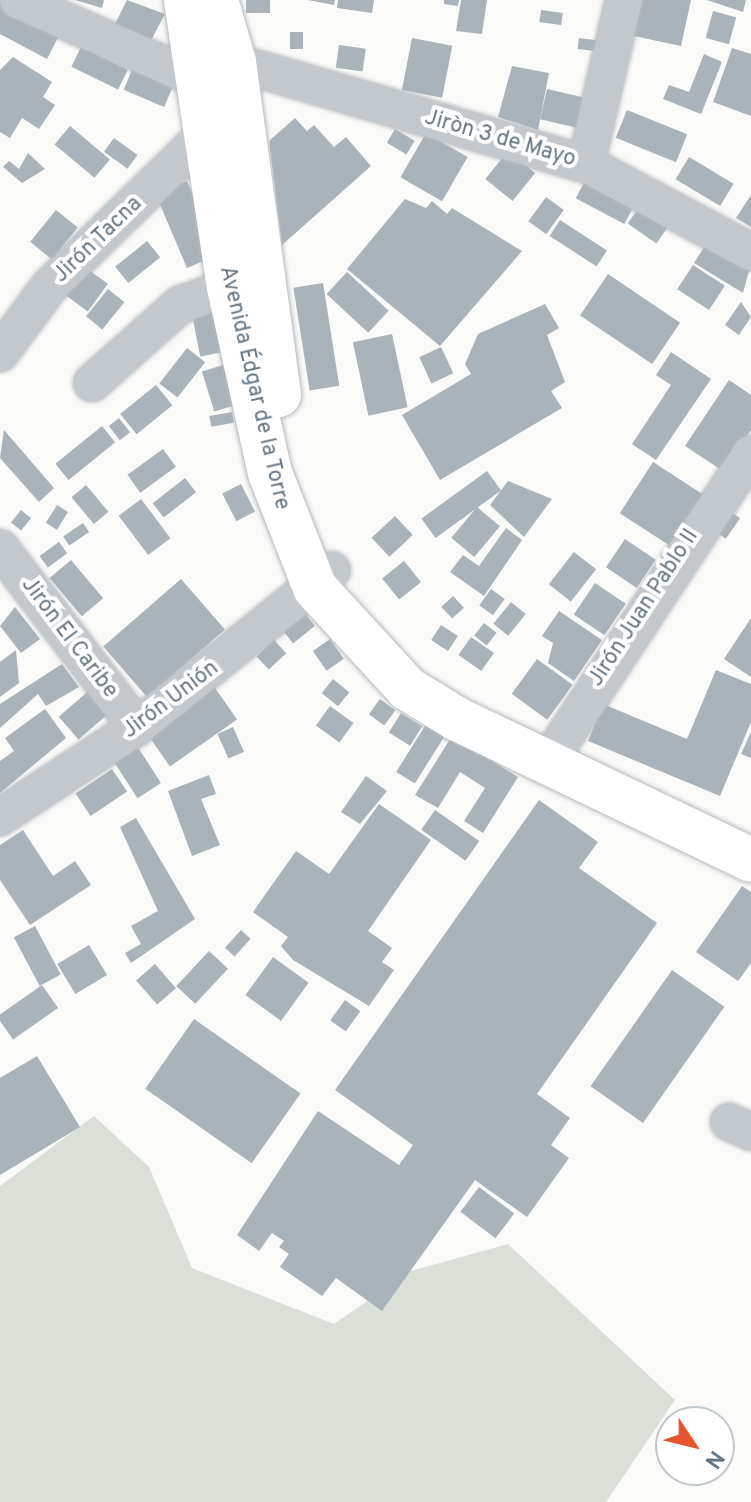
<!DOCTYPE html>
<meta charset="utf-8">
<style>
body{margin:0}
#map{position:relative;width:751px;height:1502px;overflow:hidden;background:#fafaf8;font-family:Overpass,sans-serif}
div>[style]{position:absolute}
.green>*{inset:0;background:#dadfd7}
.building>*{inset:0;background:#aab3b9;transform-origin:0 0}
.roads{filter:drop-shadow(0 0 2px #b4b9bd) drop-shadow(0 0 2px #b4b9bd)}
.minor>*{height:36px;margin:-18px;padding:0 18px;transform-origin:18px;border-radius:18px;background:#c3c8cc}
.highway>*{height:44px;margin:-22px;padding:0 22px;transform-origin:22px;border-radius:22px;background:#fff}
span{translate:-50% -50%;white-space:nowrap;text-align:center;line-height:1.15;-webkit-text-stroke:8px #fff;paint-order:stroke}
.street-label{font-size:22px;color:#657683}
.north{position:absolute;left:655px;top:1406px;width:80px;height:80px;box-sizing:border-box;background:#fff;border:2px solid #c1c8cd;border-radius:50%;rotate:125deg;font-size:22px;font-weight:700;line-height:32px;text-align:center;color:#657683}
.north::after{content:'';display:block;margin:auto;width:28px;height:36px;background:#e4572e;clip-path:polygon(50% 0,100% 100%,50% 72%,0 100%)}
</style>
<div id="map">
<div class="green">
<i style="clip-path:polygon(94px 1116px,149px 1167px,192px 1268px,334px 1324px,411px 1271px,508px 1244px,675px 1400px,606px 1502px,0 1502px,0 1186px)"></i>
</div>
<div class="building">
<i style="clip-path:polygon(0 0,61px 32px,47px 59px,0 34px)"></i>
<i style="clip-path:polygon(75px 0,104px 0,102px 8px)"></i>
<i style="clip-path:polygon(127px 0,165px 14px,148px 46px,113px 28px)"></i>
<i style="left:246px;top:0;width:24px;height:13px"></i>
<i style="clip-path:polygon(308px 0,335px 0,334px 5px)"></i>
<i style="clip-path:polygon(338px 0,374px 0,372px 13px,337px 8px)"></i>
<i style="clip-path:polygon(444px 0,459px 0,458px 6px,444px 4px)"></i>
<i style="clip-path:polygon(461px 0,487px 0,482px 34px,456px 31px)"></i>
<i style="clip-path:polygon(637px 0,691px 0,681px 46px,629px 35px)"></i>
<i style="clip-path:polygon(707px 0,746px 0,743px 12px)"></i>
<i style="left:541px;top:10px;width:22px;height:12px;rotate:8deg"></i>
<i style="left:713px;top:11px;width:24px;height:28px;rotate:15deg"></i>
<i style="left:290px;top:32px;width:13px;height:17px"></i>
<i style="left:412px;top:38px;width:41px;height:53px;rotate:11deg"></i>
<i style="left:579px;top:38px;width:24px;height:11px;rotate:7deg"></i>
<i style="left:339px;top:45px;width:27px;height:23px;rotate:8deg"></i>
<i style="left:81px;top:47px;width:52px;height:22px;rotate:26deg"></i>
<i style="clip-path:polygon(732px 48px,751px 54px,751px 116px,713px 102px)"></i>
<i style="clip-path:polygon(704px 54px,722px 62px,701px 114px,663px 99px,669px 85px,689px 92px)"></i>
<i style="clip-path:polygon(13px 57px,52px 82px,43px 97px,55px 105px,39px 129px,22px 118px,10px 138px,0 132px,0 70px)"></i>
<i style="left:135px;top:63px;width:44px;height:29px;rotate:23deg"></i>
<i style="clip-path:polygon(512px 66px,549px 73px,538px 130px,498px 117px)"></i>
<i style="left:547px;top:89px;width:40px;height:31px;rotate:13deg"></i>
<i style="left:627px;top:110px;width:65px;height:30px;rotate:22deg"></i>
<i style="clip-path:polygon(295px 118px,307px 131px,314px 125px,334px 147px,346px 137px,371px 166px,282px 245px,269px 141px)"></i>
<i style="left:70px;top:126px;width:52px;height:24px;rotate:40deg"></i>
<i style="left:395px;top:129px;width:23px;height:16px;rotate:31deg"></i>
<i style="left:426px;top:133px;width:48px;height:51px;rotate:30deg"></i>
<i style="left:114px;top:138px;width:29px;height:17px;rotate:36deg"></i>
<i style="left:508px;top:151px;width:35px;height:36px;rotate:39deg"></i>
<i style="clip-path:polygon(28px 153px,45px 169px,22px 183px,3px 167px,9px 161px,19px 169px)"></i>
<i style="left:689px;top:157px;width:52px;height:26px;rotate:31deg"></i>
<i style="left:587px;top:177px;width:55px;height:24px;rotate:28deg"></i>
<i style="left:187px;top:181px;width:80px;height:34px;rotate:67deg"></i>
<i style="clip-path:polygon(751px 195px,751px 227px,736px 218px)"></i>
<i style="left:546px;top:197px;width:22px;height:30px;rotate:36deg"></i>
<i style="clip-path:polygon(405px 199px,426px 208px,432px 201px,447px 214px,452px 208px,522px 251px,440px 346px,347px 269px)"></i>
<i style="left:642px;top:203px;width:35px;height:25px;rotate:35deg"></i>
<i style="left:56px;top:210px;width:28px;height:41px;rotate:39deg"></i>
<i style="left:560px;top:220px;width:56px;height:19px;rotate:33deg"></i>
<i style="clip-path:polygon(710px 238px,751px 263px,743px 293px,694px 263px)"></i>
<i style="left:147px;top:241px;width:21px;height:41px;rotate:51deg"></i>
<i style="left:693px;top:265px;width:38px;height:29px;rotate:33deg"></i>
<i style="left:86px;top:268px;width:27px;height:34px;rotate:36deg"></i>
<i style="left:347px;top:272px;width:57px;height:30px;rotate:43deg"></i>
<i style="left:608px;top:274px;width:87px;height:50px;rotate:34deg"></i>
<i style="left:323px;top:283px;width:104px;height:30px;rotate:81deg"></i>
<i style="left:108px;top:289px;width:21px;height:35px;rotate:39deg"></i>
<i style="clip-path:polygon(741px 302px,751px 317px,739px 335px,725px 325px)"></i>
<i style="clip-path:polygon(545px 304px,559px 328px,547px 335px,565px 382px,551px 391px,562px 408px,440px 480px,402px 415px,471px 374px,465px 364px,478px 334px)"></i>
<i style="left:214px;top:312px;width:41px;height:22px;rotate:79deg"></i>
<i style="left:392px;top:334px;width:75px;height:40px;rotate:78deg"></i>
<i style="left:441px;top:347px;width:29px;height:24px;rotate:65deg"></i>
<i style="left:187px;top:348px;width:23px;height:45px;rotate:38deg"></i>
<i style="clip-path:polygon(671px 352px,711px 379px,656px 460px,632px 444px,671px 385px,656px 375px)"></i>
<i style="left:223px;top:365px;width:42px;height:22px;rotate:73deg"></i>
<i style="clip-path:polygon(729px 380px,751px 395px,751px 430px,723px 471px,685px 446px)"></i>
<i style="left:156px;top:385px;width:26px;height:46px;rotate:51deg"></i>
<i style="left:232px;top:412px;width:11px;height:23px;rotate:80deg"></i>
<i style="left:119px;top:418px;width:18px;height:13px;rotate:52deg"></i>
<i style="left:102px;top:426px;width:21px;height:60px;rotate:51deg"></i>
<i style="clip-path:polygon(4px 430px,54px 488px,39px 502px,0 458px)"></i>
<i style="left:163px;top:449px;width:22px;height:44px;rotate:54deg"></i>
<i style="left:653px;top:462px;width:62px;height:61px;rotate:33deg"></i>
<i style="left:487px;top:471px;width:24px;height:81px;rotate:54deg"></i>
<i style="left:185px;top:478px;width:18px;height:41px;rotate:52deg"></i>
<i style="clip-path:polygon(508px 481px,552px 499px,524px 537px,490px 505px)"></i>
<i style="left:241px;top:484px;width:31px;height:21px;rotate:63deg"></i>
<i style="left:86px;top:485px;width:35px;height:19px;rotate:50deg"></i>
<i style="left:141px;top:499px;width:49px;height:28px;rotate:53deg"></i>
<i style="left:57px;top:505px;width:13px;height:21px;rotate:32deg"></i>
<i style="left:477px;top:507px;width:30px;height:40px;rotate:40deg"></i>
<i style="left:727px;top:509px;width:16px;height:25px;rotate:35deg"></i>
<i style="left:21px;top:510px;width:13px;height:16px;rotate:39deg"></i>
<i style="left:395px;top:516px;width:26px;height:32px;rotate:47deg"></i>
<i style="left:83px;top:523px;width:11px;height:24px;rotate:56deg"></i>
<i style="clip-path:polygon(506px 528px,522px 540px,484px 596px,450px 572px,463px 555px,479px 566px)"></i>
<i style="left:625px;top:539px;width:37px;height:34px;rotate:34deg"></i>
<i style="left:59px;top:542px;width:14px;height:24px;rotate:54deg"></i>
<i style="left:574px;top:552px;width:28px;height:41px;rotate:38deg"></i>
<i style="left:71px;top:560px;width:50px;height:28px;rotate:50deg"></i>
<i style="left:404px;top:561px;width:27px;height:28px;rotate:51deg"></i>
<i style="left:181px;top:579px;width:67px;height:103px;rotate:49deg"></i>
<i style="left:595px;top:583px;width:37px;height:38px;rotate:34deg"></i>
<i style="left:491px;top:589px;width:17px;height:20px;rotate:36deg"></i>
<i style="left:453px;top:596px;width:16px;height:16px;rotate:47deg"></i>
<i style="left:511px;top:602px;width:19px;height:28px;rotate:39deg"></i>
<i style="clip-path:polygon(15px 607px,40px 639px,21px 653px,0 626px)"></i>
<i style="left:303px;top:611px;width:19px;height:28px;rotate:51deg"></i>
<i style="clip-path:polygon(559px 611px,602px 640px,574px 681px,548px 663px,553px 643px,542px 636px)"></i>
<i style="clip-path:polygon(751px 618px,751px 677px,724px 659px)"></i>
<i style="left:484px;top:623px;width:16px;height:16px;rotate:38deg"></i>
<i style="left:441px;top:625px;width:20px;height:18px;rotate:33deg"></i>
<i style="left:471px;top:637px;width:28px;height:22px;rotate:35deg"></i>
<i style="left:330px;top:639px;width:24px;height:21px;rotate:55deg"></i>
<i style="left:274px;top:640px;width:18px;height:24px;rotate:47deg"></i>
<i style="clip-path:polygon(16px 650px,19px 683px,0 697px,0 662px)"></i>
<i style="left:537px;top:659px;width:44px;height:43px;rotate:36deg"></i>
<i style="clip-path:polygon(62px 664px,79px 687px,46px 706px,38px 694px,0 728px,0 704px)"></i>
<i style="clip-path:polygon(716px 670px,751px 684px,751px 722px,720px 796px,588px 741px,603px 704px,687px 739px)"></i>
<i style="left:333px;top:679px;width:21px;height:18px;rotate:39deg"></i>
<i style="left:213px;top:685px;width:42px;height:82px;rotate:55deg"></i>
<i style="left:92px;top:688px;width:30px;height:44px;rotate:49deg"></i>
<i style="left:380px;top:699px;width:19px;height:19px;rotate:36deg"></i>
<i style="left:330px;top:706px;width:29px;height:24px;rotate:36deg"></i>
<i style="clip-path:polygon(45px 709px,66px 738px,0 793px,0 761px,14px 751px,5px 738px)"></i>
<i style="left:401px;top:713px;width:25px;height:23px;rotate:32deg"></i>
<i style="left:428px;top:721px;width:22px;height:60px;rotate:32deg"></i>
<i style="left:233px;top:727px;width:27px;height:17px;rotate:66deg"></i>
<i style="clip-path:polygon(751px 732px,751px 758px,741px 754px)"></i>
<i style="clip-path:polygon(452px 736px,518px 777px,483px 833px,464px 821px,485px 788px,460px 772px,438px 808px,415px 795px)"></i>
<i style="left:137px;top:746px;width:44px;height:28px;rotate:57deg"></i>
<i style="left:112px;top:769px;width:27px;height:44px;rotate:56deg"></i>
<i style="clip-path:polygon(209px 775px,216px 794px,201px 799px,220px 845px,192px 856px,168px 791px)"></i>
<i style="clip-path:polygon(366px 776px,387px 791px,360px 824px,341px 812px)"></i>
<i style="clip-path:polygon(539px 800px,598px 842px,579px 868px,657px 923px,537px 1094px,570px 1118px,551px 1145px,569px 1158px,527px 1217px,475px 1180px,382px 1311px,336px 1278px,322px 1296px,280px 1267px,289px 1254px,279px 1247px,284px 1241px,272px 1233px,259px 1251px,237px 1235px,318px 1111px,399px 1165px,413px 1145px,335px 1090px)"></i>
<i style="clip-path:polygon(379px 804px,431px 840px,368px 931px,392px 948px,382px 962px,394px 970px,369px 1006px,293px 960px,281px 946px,288px 937px,253px 912px,296px 851px,329px 874px)"></i>
<i style="left:435px;top:810px;width:54px;height:24px;rotate:35deg"></i>
<i style="clip-path:polygon(136px 818px,195px 919px,131px 963px,125px 953px,141px 944px,131px 926px,158px 911px,120px 827px)"></i>
<i style="clip-path:polygon(23px 830px,53px 876px,75px 861px,91px 885px,30px 925px,0 880px,0 845px)"></i>
<i style="clip-path:polygon(742px 886px,751px 892px,751px 963px,738px 981px,696px 952px)"></i>
<i style="left:35px;top:926px;width:55px;height:24px;rotate:62deg"></i>
<i style="left:241px;top:930px;width:13px;height:24px;rotate:42deg"></i>
<i style="left:89px;top:945px;width:35px;height:37px;rotate:59deg"></i>
<i style="left:209px;top:951px;width:26px;height:48px;rotate:43deg"></i>
<i style="left:273px;top:957px;width:44px;height:47px;rotate:36deg"></i>
<i style="left:155px;top:964px;width:32px;height:25px;rotate:49deg"></i>
<i style="left:672px;top:970px;width:64px;height:142px;rotate:35deg"></i>
<i style="left:42px;top:985px;width:28px;height:55px;rotate:55deg"></i>
<i style="left:345px;top:1000px;width:19px;height:25px;rotate:36deg"></i>
<i style="left:194px;top:1019px;width:130px;height:85px;rotate:35deg"></i>
<i style="clip-path:polygon(37px 1056px,80px 1127px,0 1175px,0 1078px)"></i>
<i style="left:479px;top:1187px;width:44px;height:31px;rotate:37deg"></i>
</div>
<div class="roads">
<div class="minor">
<i style="left:18px;top:0;width:202px;rotate:23.9deg"></i>
<i style="left:234px;top:62px;width:366px;rotate:16.2deg"></i>
<i style="left:586px;top:164px;width:187px;rotate:28.1deg"></i>
<i style="left:586px;top:164px;width:168px;rotate:-77deg"></i>
<i style="left:0;top:353px;width:82px;rotate:-53.4deg"></i>
<i style="left:49px;top:287px;width:218px;rotate:-44.3deg"></i>
<i style="left:92px;top:383px;width:118px;rotate:-41.6deg"></i>
<i style="left:180px;top:305px;width:52px;rotate:-20.2deg"></i>
<i style="left:0;top:548px;width:225px;rotate:52.6deg"></i>
<i style="left:545px;top:766px;width:374px;rotate:-56.6deg"></i>
<i style="left:0;top:817px;width:164px;rotate:-33.3deg"></i>
<i style="left:137px;top:727px;width:250px;rotate:-38.8deg"></i>
<i style="left:729px;top:1122px;width:24px;rotate:24deg"></i>
</div>
<div class="highway">
<i style="left:186px;top:0;width:290px;rotate:81.5deg"></i>
<i style="left:229px;top:287px;width:190px;rotate:77.6deg"></i>
<i style="left:270px;top:473px;width:123px;rotate:68.6deg"></i>
<i style="left:315px;top:588px;width:137px;rotate:47.4deg"></i>
<i style="left:408px;top:689px;width:57px;rotate:31.5deg"></i>
<i style="left:457px;top:719px;width:326px;rotate:25.6deg"></i>
<i style="left:216px;top:0;width:65px;rotate:73.8deg"></i>
<i style="left:234px;top:62px;width:336px;rotate:82.3deg"></i>
</div>
</div>
<div class="street-label">
<span style="left:500px;top:139px;rotate:16deg">Jiròn 3 de Mayo</span>
<span style="left:98px;top:240px;rotate:-44deg">Jirón Tacna</span>
<span style="left:254px;top:388px;rotate:77deg">Avenida Édgar de la Torre</span>
<span style="left:644px;top:608px;rotate:-57deg">Jirón Juan Pablo II</span>
<span style="left:69px;top:638px;rotate:53deg">Jirón El Caribe</span>
<span style="left:171px;top:700px;rotate:-37deg">Jirón Unión</span>
</div>
<div class="north">N</div>
</div>
